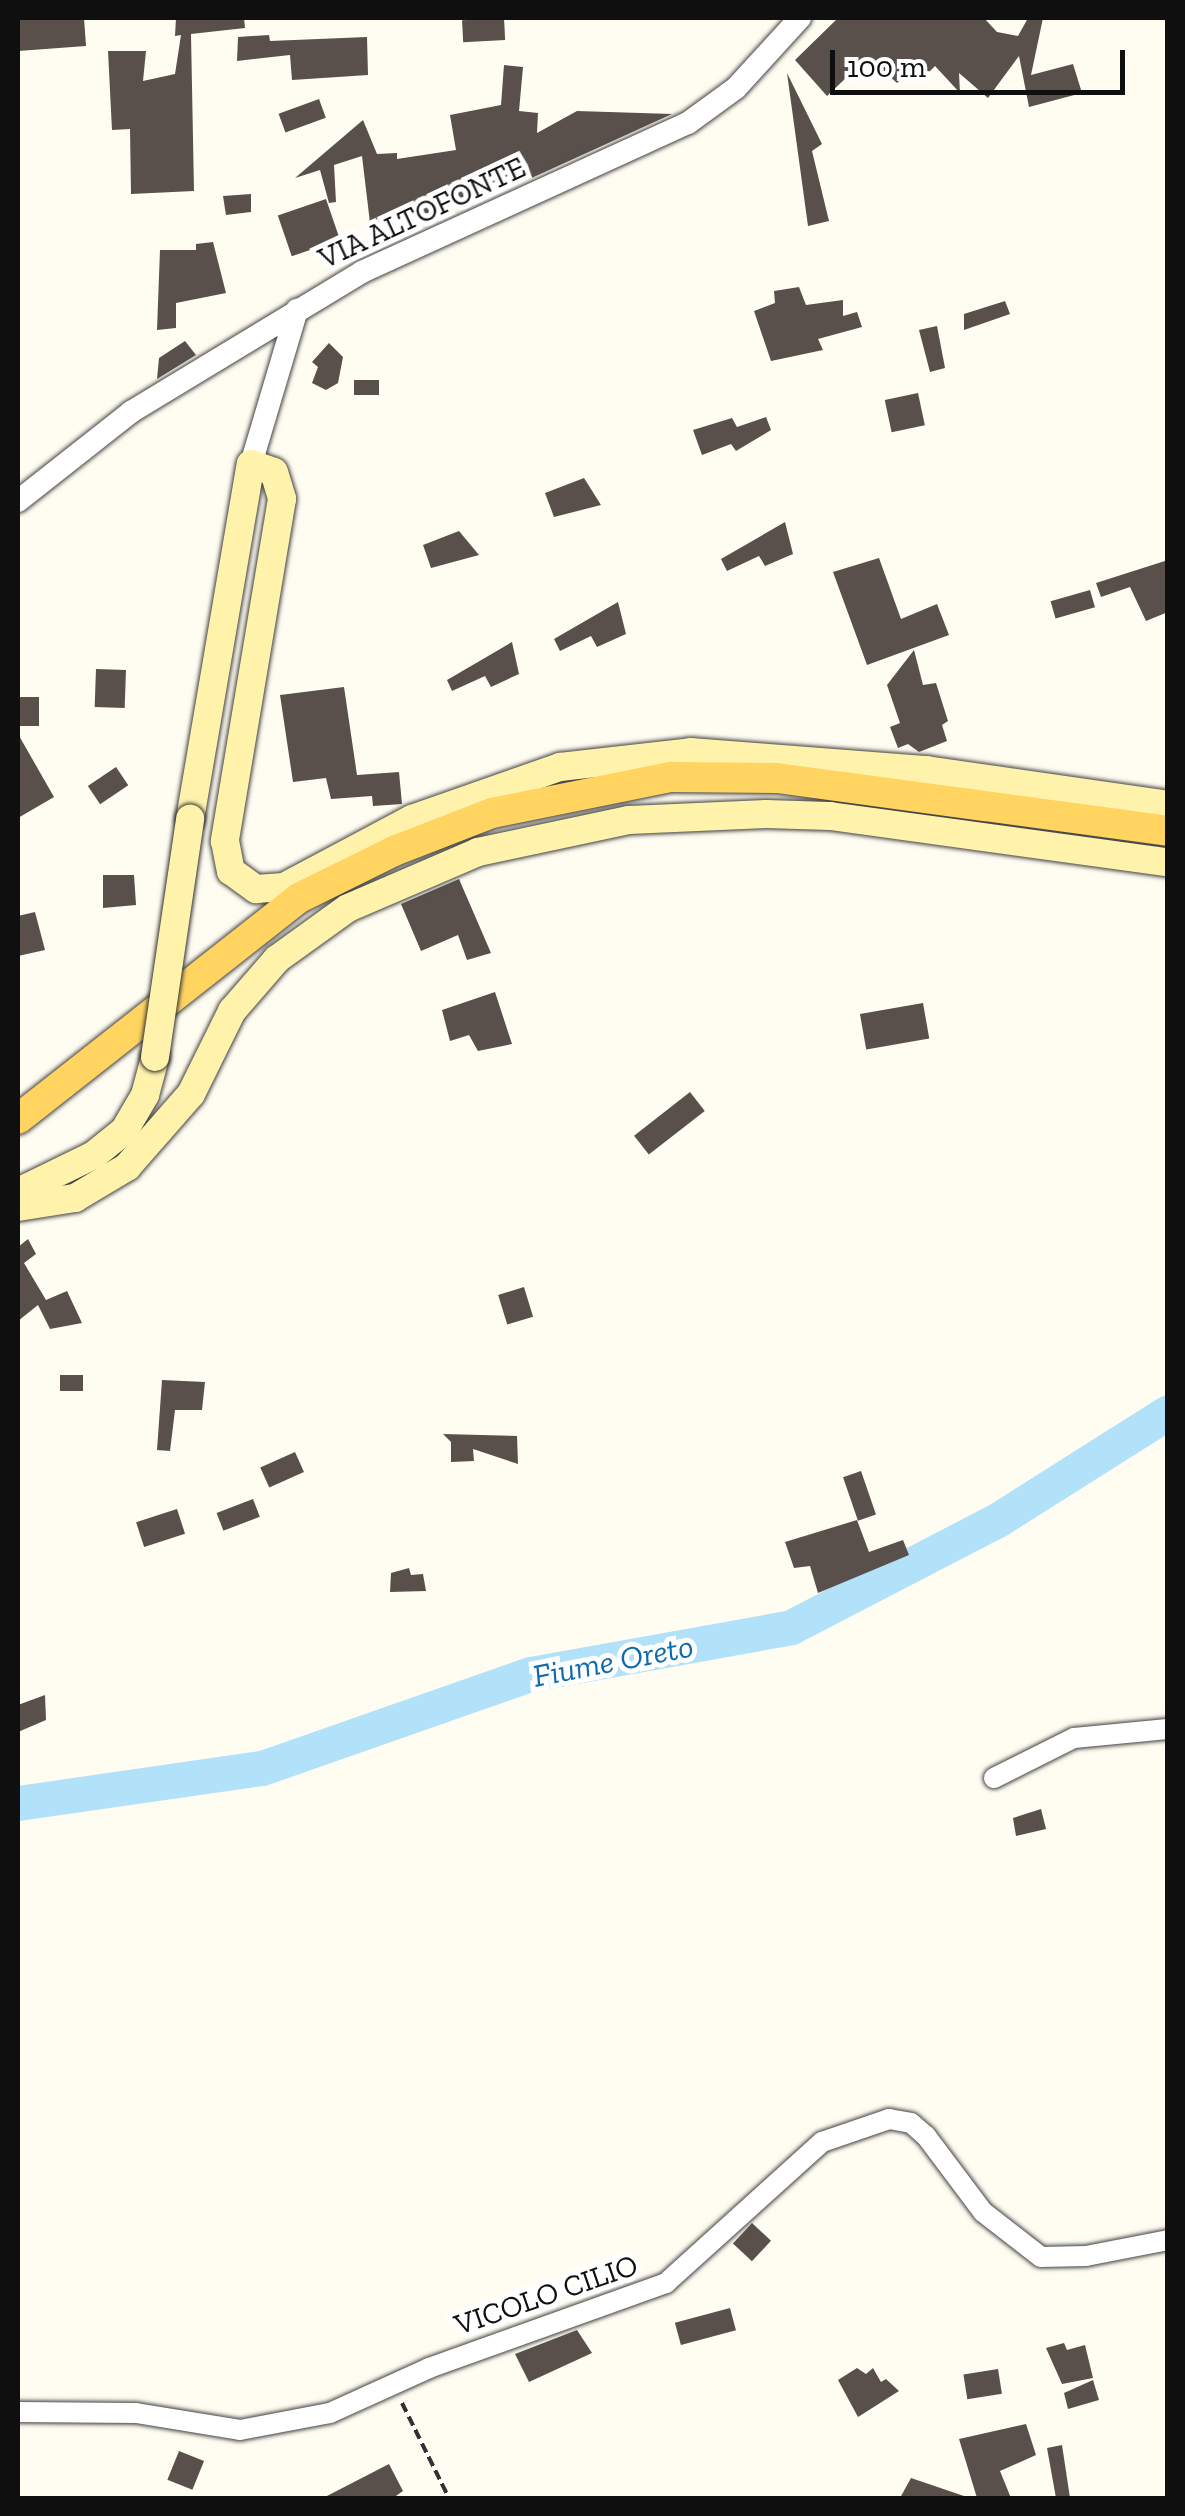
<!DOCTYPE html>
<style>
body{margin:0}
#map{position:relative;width:1185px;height:2516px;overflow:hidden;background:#fffcf1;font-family:"Zilla Slab",serif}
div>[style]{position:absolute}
.river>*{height:35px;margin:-17.5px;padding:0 17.5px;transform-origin:17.5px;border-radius:17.5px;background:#b2e1fa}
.building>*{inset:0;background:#59504b;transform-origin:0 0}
.path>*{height:4px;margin-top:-2px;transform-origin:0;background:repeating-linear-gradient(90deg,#313131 0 10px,transparent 0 15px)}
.roads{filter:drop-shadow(0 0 2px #424242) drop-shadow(0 0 2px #424242)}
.minor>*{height:20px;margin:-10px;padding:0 10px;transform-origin:10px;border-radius:10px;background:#fff}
.tertiary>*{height:22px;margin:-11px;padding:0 11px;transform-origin:11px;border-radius:11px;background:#fff}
.secondary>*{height:28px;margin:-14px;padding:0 14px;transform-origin:14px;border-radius:14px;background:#fff3ac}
.primary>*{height:30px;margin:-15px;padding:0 15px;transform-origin:15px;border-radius:15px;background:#ffd461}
.bridges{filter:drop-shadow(0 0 2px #313131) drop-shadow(0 0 2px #313131)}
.secondary-bridge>*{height:28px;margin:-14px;padding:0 14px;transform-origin:14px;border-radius:14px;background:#fff3ac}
span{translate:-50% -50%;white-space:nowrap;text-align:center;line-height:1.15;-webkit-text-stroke:10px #fff;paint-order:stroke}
.street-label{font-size:30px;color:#0f0f0f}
.water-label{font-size:32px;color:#0e6bab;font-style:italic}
.frame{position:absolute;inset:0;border:20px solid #0f0f0f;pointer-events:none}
.scale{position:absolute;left:830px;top:50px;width:295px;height:45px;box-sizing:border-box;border:5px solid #0f0f0f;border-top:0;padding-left:12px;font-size:30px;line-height:35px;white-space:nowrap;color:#0f0f0f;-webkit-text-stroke:8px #fff;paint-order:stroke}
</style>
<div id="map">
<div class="river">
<i style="left:18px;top:1803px;width:246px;rotate:-8.2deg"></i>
<i style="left:262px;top:1768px;width:285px;rotate:-19.3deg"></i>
<i style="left:531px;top:1674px;width:264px;rotate:-10.2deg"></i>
<i style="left:791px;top:1627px;width:234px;rotate:-27.4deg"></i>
<i style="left:999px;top:1519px;width:200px;rotate:-32.3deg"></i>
</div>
<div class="building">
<i style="clip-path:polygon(18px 18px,84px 18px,86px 46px,18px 51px)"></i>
<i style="clip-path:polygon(176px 18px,244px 18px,245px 28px,191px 34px,194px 191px,131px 194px,130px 129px,112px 130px,108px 51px,146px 51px,143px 81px,175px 74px,181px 35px,175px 36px)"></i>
<i style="left:504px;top:18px;width:22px;height:42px;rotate:87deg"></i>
<i style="clip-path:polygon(838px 18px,984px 18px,997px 32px,1018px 36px,1028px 18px,1043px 18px,1031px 75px,1073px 64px,1082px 93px,1029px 107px,1019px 56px,988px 98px,959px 73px,960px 93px,935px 66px,924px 77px,914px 67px,897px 83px,868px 57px,827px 96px,795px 60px)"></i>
<i style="clip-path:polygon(269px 35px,270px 41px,367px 37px,368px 75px,292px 80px,290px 55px,237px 61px,238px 37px)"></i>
<i style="clip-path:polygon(504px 65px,523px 67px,519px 111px,538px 113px,537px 133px,577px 111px,672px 114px,505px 190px,404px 220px,370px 223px,362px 156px,334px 165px,336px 202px,329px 203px,320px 170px,295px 178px,363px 120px,377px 154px,397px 153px,397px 159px,456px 150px,450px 115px,501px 105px)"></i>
<i style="clip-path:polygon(787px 73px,822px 144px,812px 151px,829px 221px,808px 226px)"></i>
<i style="left:319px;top:99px;width:20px;height:43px;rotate:70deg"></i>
<i style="clip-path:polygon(251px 194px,251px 212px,226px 215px,223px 196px)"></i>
<i style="left:326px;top:199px;width:43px;height:51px;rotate:71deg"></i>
<i style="clip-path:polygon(213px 242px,226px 293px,176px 303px,176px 328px,157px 330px,160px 250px,196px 250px,196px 244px)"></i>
<i style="clip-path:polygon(799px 287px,806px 305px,843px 300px,843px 316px,857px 312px,862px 327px,818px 339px,823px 350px,771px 361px,754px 311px,775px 303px,774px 291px)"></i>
<i style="clip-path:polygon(1005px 301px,1010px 314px,964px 330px,964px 314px)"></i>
<i style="clip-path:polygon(937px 326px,945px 368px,930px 372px,919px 330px)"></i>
<i style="clip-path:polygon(185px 341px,196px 355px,157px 379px,159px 358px)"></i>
<i style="clip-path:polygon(329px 343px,343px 357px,338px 383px,326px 390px,312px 383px,318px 367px,312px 362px)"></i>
<i style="left:379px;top:380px;width:15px;height:25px;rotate:90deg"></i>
<i style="left:918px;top:393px;width:33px;height:34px;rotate:78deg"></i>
<i style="clip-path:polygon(766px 417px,771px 430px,736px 451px,731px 444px,702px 455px,693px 430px,732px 418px,737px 427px)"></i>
<i style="clip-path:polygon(584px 478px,601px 505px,554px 517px,545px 493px)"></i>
<i style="clip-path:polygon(785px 522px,793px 554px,765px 566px,759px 556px,727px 571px,721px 559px)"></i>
<i style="clip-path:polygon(459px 531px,479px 555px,431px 568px,423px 545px)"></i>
<i style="clip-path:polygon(879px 558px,901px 619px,937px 604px,949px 635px,867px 665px,833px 572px)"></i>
<i style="clip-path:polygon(1168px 560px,1168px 612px,1146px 621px,1130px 587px,1101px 597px,1096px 583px)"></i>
<i style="left:1090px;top:590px;width:18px;height:41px;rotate:74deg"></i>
<i style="clip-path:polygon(618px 602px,626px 634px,597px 647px,591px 636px,560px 651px,554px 639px)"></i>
<i style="clip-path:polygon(512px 642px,519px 674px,491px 687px,485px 676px,452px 691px,447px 680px)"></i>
<i style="clip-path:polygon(914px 650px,923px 685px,936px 683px,948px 721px,942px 725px,947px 741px,919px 752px,908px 744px,898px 748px,890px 727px,900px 723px,887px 685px)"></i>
<i style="left:96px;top:669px;width:30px;height:38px;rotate:2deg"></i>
<i style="clip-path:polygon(344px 687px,357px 775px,399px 772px,402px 804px,373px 806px,372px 796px,331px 799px,326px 778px,293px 782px,280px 695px)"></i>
<i style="left:39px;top:697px;width:29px;height:21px;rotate:90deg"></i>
<i style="clip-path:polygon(18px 734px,54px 797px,18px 818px)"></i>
<i style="left:116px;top:767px;width:22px;height:34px;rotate:56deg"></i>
<i style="clip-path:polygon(103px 875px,134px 875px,136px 905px,103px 908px)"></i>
<i style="clip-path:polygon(459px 879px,491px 953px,467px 960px,458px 935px,421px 951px,401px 904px)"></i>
<i style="clip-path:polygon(35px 912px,45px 950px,18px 956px,18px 916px)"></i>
<i style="clip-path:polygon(495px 992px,512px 1044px,478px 1051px,469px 1035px,450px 1041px,442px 1010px)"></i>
<i style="left:923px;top:1003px;width:36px;height:64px;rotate:80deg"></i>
<i style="left:690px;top:1092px;width:24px;height:71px;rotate:52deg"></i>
<i style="clip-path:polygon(28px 1239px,36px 1254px,24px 1263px,46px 1300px,67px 1291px,82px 1323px,50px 1329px,38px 1305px,18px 1321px,18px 1247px)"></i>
<i style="left:524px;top:1287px;width:31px;height:27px;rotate:73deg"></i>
<i style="left:60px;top:1375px;width:23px;height:16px"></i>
<i style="clip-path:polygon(162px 1380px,205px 1382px,202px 1410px,175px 1410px,170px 1451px,157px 1450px)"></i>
<i style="clip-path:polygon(443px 1434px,517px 1436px,518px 1464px,473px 1449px,474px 1461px,451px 1462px,451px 1442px)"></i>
<i style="left:295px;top:1452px;width:22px;height:38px;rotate:66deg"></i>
<i style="left:861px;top:1471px;width:46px;height:19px;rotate:71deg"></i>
<i style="left:253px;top:1499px;width:19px;height:39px;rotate:69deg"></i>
<i style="left:177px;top:1509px;width:26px;height:43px;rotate:72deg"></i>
<i style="clip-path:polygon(857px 1520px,869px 1552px,903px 1540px,909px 1555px,818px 1593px,810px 1566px,794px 1568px,785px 1542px)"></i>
<i style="clip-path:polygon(409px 1568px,411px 1575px,423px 1574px,426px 1591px,390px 1592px,391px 1573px)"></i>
<i style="clip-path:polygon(45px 1695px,46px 1720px,18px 1732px,18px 1705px)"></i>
<i style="clip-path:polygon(1041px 1809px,1046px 1829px,1016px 1836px,1013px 1818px)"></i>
<i style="left:752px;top:2223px;width:26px;height:28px;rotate:43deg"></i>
<i style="left:730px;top:2308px;width:23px;height:57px;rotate:75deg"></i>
<i style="clip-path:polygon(577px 2330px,592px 2353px,529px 2382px,515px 2354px)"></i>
<i style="clip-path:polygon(1064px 2343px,1067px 2350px,1085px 2345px,1093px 2378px,1062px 2384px,1046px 2348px)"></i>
<i style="clip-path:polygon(857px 2368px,866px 2374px,873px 2368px,881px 2382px,886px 2379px,899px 2391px,858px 2417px,838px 2380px)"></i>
<i style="left:998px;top:2369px;width:25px;height:35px;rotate:81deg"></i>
<i style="clip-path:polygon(1093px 2380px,1099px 2400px,1068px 2409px,1064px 2393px)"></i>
<i style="clip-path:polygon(1026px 2424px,1036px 2455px,1000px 2471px,1011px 2498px,977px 2498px,959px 2439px)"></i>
<i style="clip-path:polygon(1062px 2445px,1070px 2498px,1056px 2498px,1047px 2448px)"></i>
<i style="left:179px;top:2451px;width:27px;height:31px;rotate:22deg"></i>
<i style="clip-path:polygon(389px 2464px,403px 2491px,393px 2498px,323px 2498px)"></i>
<i style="clip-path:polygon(911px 2478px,964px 2496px,964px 2498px,900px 2498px)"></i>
</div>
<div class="path">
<i style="left:402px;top:2403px;width:106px;rotate:63.7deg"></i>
</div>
<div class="roads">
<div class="minor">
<i style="left:994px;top:1778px;width:89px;rotate:-26.6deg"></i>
<i style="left:1074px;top:1738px;width:94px;rotate:-5.5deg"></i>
<i style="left:18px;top:2412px;width:118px;rotate:0.5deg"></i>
<i style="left:136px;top:2413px;width:105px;rotate:9.3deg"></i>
<i style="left:240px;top:2430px;width:92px;rotate:-10.7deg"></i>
<i style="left:330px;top:2413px;width:109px;rotate:-24.4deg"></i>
<i style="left:429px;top:2368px;width:252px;rotate:-19.7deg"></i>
<i style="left:666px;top:2283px;width:210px;rotate:-42.1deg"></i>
<i style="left:822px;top:2142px;width:71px;rotate:-18.9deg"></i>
<i style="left:889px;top:2119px;width:22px;rotate:10deg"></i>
<i style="left:911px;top:2123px;width:20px;rotate:41deg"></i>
<i style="left:926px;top:2136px;width:95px;rotate:53.1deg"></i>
<i style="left:983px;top:2212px;width:73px;rotate:37.8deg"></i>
<i style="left:1041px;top:2257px;width:45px;rotate:-1.3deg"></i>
<i style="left:1086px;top:2256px;width:84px;rotate:-11deg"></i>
</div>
<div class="tertiary">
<i style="left:251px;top:464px;width:161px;rotate:-73.4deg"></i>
<i style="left:18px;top:501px;width:144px;rotate:-38.2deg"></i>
<i style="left:131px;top:412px;width:270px;rotate:-31.2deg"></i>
<i style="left:362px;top:272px;width:358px;rotate:-24.6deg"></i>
<i style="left:688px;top:123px;width:59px;rotate:-36.1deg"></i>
<i style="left:736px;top:88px;width:95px;rotate:-47.6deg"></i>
</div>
<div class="secondary">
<i style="left:190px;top:819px;width:360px;rotate:-80.3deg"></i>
<i style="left:251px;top:464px;width:24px;rotate:19deg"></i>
<i style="left:274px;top:472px;width:28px;rotate:73deg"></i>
<i style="left:282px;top:499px;width:347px;rotate:99.5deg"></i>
<i style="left:225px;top:841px;width:31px;rotate:79deg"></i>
<i style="left:231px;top:871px;width:31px;rotate:36deg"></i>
<i style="left:256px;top:889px;width:28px;rotate:-4deg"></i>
<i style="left:284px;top:887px;width:145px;rotate:-28deg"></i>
<i style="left:412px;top:819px;width:157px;rotate:-19.4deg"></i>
<i style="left:560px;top:767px;width:132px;rotate:-6.5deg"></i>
<i style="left:691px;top:752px;width:236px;rotate:4.4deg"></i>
<i style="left:926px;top:770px;width:245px;rotate:8.2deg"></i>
<i style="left:18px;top:1192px;width:85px;rotate:-26deg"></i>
<i style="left:94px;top:1155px;width:38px;rotate:-39deg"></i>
<i style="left:124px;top:1131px;width:42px;rotate:-59.7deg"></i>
<i style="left:145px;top:1095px;width:39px;rotate:-75deg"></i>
<i style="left:18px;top:1207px;width:58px;rotate:-9deg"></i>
<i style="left:75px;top:1198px;width:61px;rotate:-30.8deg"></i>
<i style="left:127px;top:1167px;width:97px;rotate:-48.8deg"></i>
<i style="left:191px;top:1094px;width:93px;rotate:-63.7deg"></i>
<i style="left:232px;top:1011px;width:69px;rotate:-49.1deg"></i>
<i style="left:277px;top:959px;width:87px;rotate:-35.7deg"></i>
<i style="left:348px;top:908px;width:142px;rotate:-23.3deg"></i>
<i style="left:478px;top:852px;width:154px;rotate:-12deg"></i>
<i style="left:629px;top:820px;width:137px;rotate:-2.5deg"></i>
<i style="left:766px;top:814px;width:64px;rotate:1.8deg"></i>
<i style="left:830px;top:816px;width:341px;rotate:7.8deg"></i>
</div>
<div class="primary">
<i style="left:18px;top:1119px;width:357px;rotate:-38.2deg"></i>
<i style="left:299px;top:898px;width:106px;rotate:-26.3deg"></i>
<i style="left:394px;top:851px;width:105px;rotate:-21.2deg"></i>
<i style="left:492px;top:813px;width:183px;rotate:-11.4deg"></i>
<i style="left:671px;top:777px;width:106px;rotate:0.5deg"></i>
<i style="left:777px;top:778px;width:395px;rotate:7.7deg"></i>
</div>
</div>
<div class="bridges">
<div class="secondary-bridge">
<i style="left:155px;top:1057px;width:241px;rotate:-81.6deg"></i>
</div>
</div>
<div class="street-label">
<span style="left:422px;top:213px;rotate:-25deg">VIA ALTOFONTE</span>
<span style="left:546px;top:2295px;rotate:-19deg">VICOLO CILIO</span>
</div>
<div class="water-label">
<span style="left:613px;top:1661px;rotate:-11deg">Fiume Oreto</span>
</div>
<div class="frame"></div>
<div class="scale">100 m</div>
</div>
